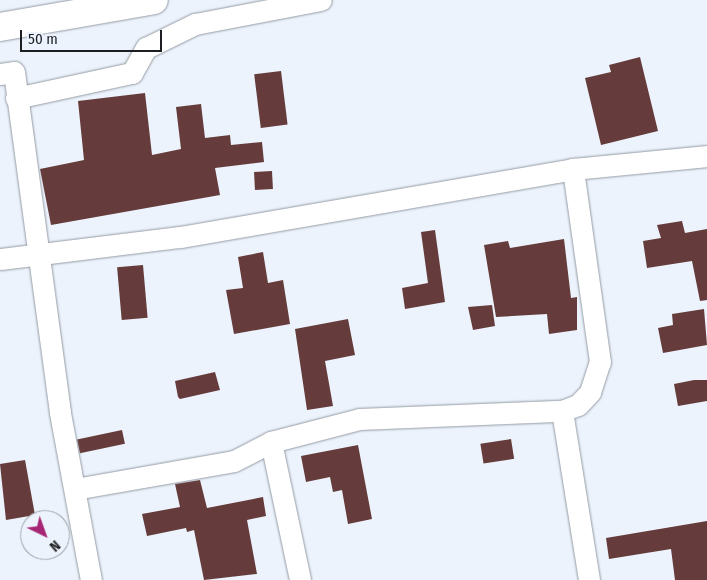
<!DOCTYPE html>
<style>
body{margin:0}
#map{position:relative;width:707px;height:580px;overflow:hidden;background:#ecf3fc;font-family:"Fira Sans Condensed",sans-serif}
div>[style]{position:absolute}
.building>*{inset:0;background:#653c3b;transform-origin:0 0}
.roads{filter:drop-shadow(0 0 1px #959ba4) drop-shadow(0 0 1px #959ba4)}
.minor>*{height:21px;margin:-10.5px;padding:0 10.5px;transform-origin:10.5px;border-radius:10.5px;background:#fff}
.primary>*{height:28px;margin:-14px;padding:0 14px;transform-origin:14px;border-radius:14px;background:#fff}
span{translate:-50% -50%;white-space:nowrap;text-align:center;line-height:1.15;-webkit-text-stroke:5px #ecf3fc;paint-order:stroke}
.north{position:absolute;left:20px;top:510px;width:50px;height:50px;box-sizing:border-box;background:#ecf3fc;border:1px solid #999ea4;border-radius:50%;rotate:138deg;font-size:14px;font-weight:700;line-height:20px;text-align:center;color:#1c1e21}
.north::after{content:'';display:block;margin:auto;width:18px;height:22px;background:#a62675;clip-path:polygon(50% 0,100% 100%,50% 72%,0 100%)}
.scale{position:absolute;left:20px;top:30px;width:142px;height:22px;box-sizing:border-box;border:2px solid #1c1e21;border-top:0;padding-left:6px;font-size:15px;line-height:18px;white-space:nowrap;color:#1c1e21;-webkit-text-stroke:4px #ecf3fc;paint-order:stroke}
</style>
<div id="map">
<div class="building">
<i style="clip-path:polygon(640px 57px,658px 131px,601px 145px,585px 78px,611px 72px,609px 65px)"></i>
<i style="left:281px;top:71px;width:54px;height:27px;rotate:83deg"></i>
<i style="clip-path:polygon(145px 93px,152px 155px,181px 149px,176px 107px,201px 104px,205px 138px,230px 135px,231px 145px,262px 142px,264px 162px,215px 168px,220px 195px,51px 225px,40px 169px,84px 160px,78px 101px)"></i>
<i style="left:272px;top:171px;width:18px;height:18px;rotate:87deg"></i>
<i style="clip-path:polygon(682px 221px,685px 233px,707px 229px,707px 300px,700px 301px,692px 261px,647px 268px,643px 241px,661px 238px,657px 225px)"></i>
<i style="clip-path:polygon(435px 230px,445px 302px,405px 309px,402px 288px,428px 283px,421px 232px)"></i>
<i style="clip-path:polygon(564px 239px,571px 298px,577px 297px,577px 330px,549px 334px,547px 314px,496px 317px,484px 245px,508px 241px,510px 248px)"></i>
<i style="clip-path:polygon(263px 252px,268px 283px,283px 280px,290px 324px,234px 334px,226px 290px,243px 288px,238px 257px)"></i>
<i style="left:143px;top:265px;width:53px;height:26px;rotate:85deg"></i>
<i style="clip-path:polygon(492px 305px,495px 326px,473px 330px,468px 307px)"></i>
<i style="clip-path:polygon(704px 309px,707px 345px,663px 353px,658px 328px,673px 325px,672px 314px)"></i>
<i style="clip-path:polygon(348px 319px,355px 355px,325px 361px,333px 406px,307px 410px,295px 329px)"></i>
<i style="clip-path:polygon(215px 372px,220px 390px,180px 399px,178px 397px,175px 381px)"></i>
<i style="clip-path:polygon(694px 380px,707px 380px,707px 401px,678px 406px,674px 384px)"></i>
<i style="left:122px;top:430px;width:14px;height:46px;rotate:78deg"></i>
<i style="left:511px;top:439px;width:20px;height:31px;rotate:81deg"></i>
<i style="clip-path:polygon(358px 445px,372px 519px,348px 524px,342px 490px,333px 492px,330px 477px,306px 482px,301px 456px)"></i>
<i style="clip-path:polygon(25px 460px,35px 515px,6px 520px,0 464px)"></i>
<i style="clip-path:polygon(200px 480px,207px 508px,263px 497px,266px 516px,247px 520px,257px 574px,204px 580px,194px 530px,187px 532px,186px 528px,147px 536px,142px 514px,180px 507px,175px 484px)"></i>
<i style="clip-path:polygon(707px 521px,707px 580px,675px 580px,671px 549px,609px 559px,606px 538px)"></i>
</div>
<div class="roads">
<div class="minor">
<i style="left:0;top:74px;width:14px;rotate:-8deg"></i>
<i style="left:14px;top:72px;width:344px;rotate:82.3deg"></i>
<i style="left:60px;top:413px;width:170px;rotate:79.5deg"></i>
<i style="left:16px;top:98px;width:119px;rotate:-12.2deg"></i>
<i style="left:132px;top:73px;width:29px;rotate:-61deg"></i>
<i style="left:146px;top:48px;width:55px;rotate:-26.1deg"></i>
<i style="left:195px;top:24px;width:128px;rotate:-10.8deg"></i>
<i style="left:0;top:259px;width:181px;rotate:-7deg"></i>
<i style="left:180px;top:237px;width:399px;rotate:-9.8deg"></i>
<i style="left:573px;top:169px;width:135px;rotate:-5.5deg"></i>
<i style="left:562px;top:411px;width:171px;rotate:80.9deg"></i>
<i style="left:271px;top:442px;width:141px;rotate:78.1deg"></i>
<i style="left:75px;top:489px;width:161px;rotate:-10deg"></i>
<i style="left:234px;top:461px;width:42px;rotate:-27.2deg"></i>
<i style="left:271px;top:442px;width:91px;rotate:-14.6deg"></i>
<i style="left:359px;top:419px;width:203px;rotate:-2.3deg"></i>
<i style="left:562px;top:411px;width:17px;rotate:-21deg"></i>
<i style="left:578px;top:405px;width:18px;rotate:-47deg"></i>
<i style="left:590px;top:392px;width:32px;rotate:-72deg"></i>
<i style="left:600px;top:362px;width:195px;rotate:-98deg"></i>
</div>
<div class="primary">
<i style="left:0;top:27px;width:156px;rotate:-9.9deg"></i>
</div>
</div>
<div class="north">N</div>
<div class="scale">50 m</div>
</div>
